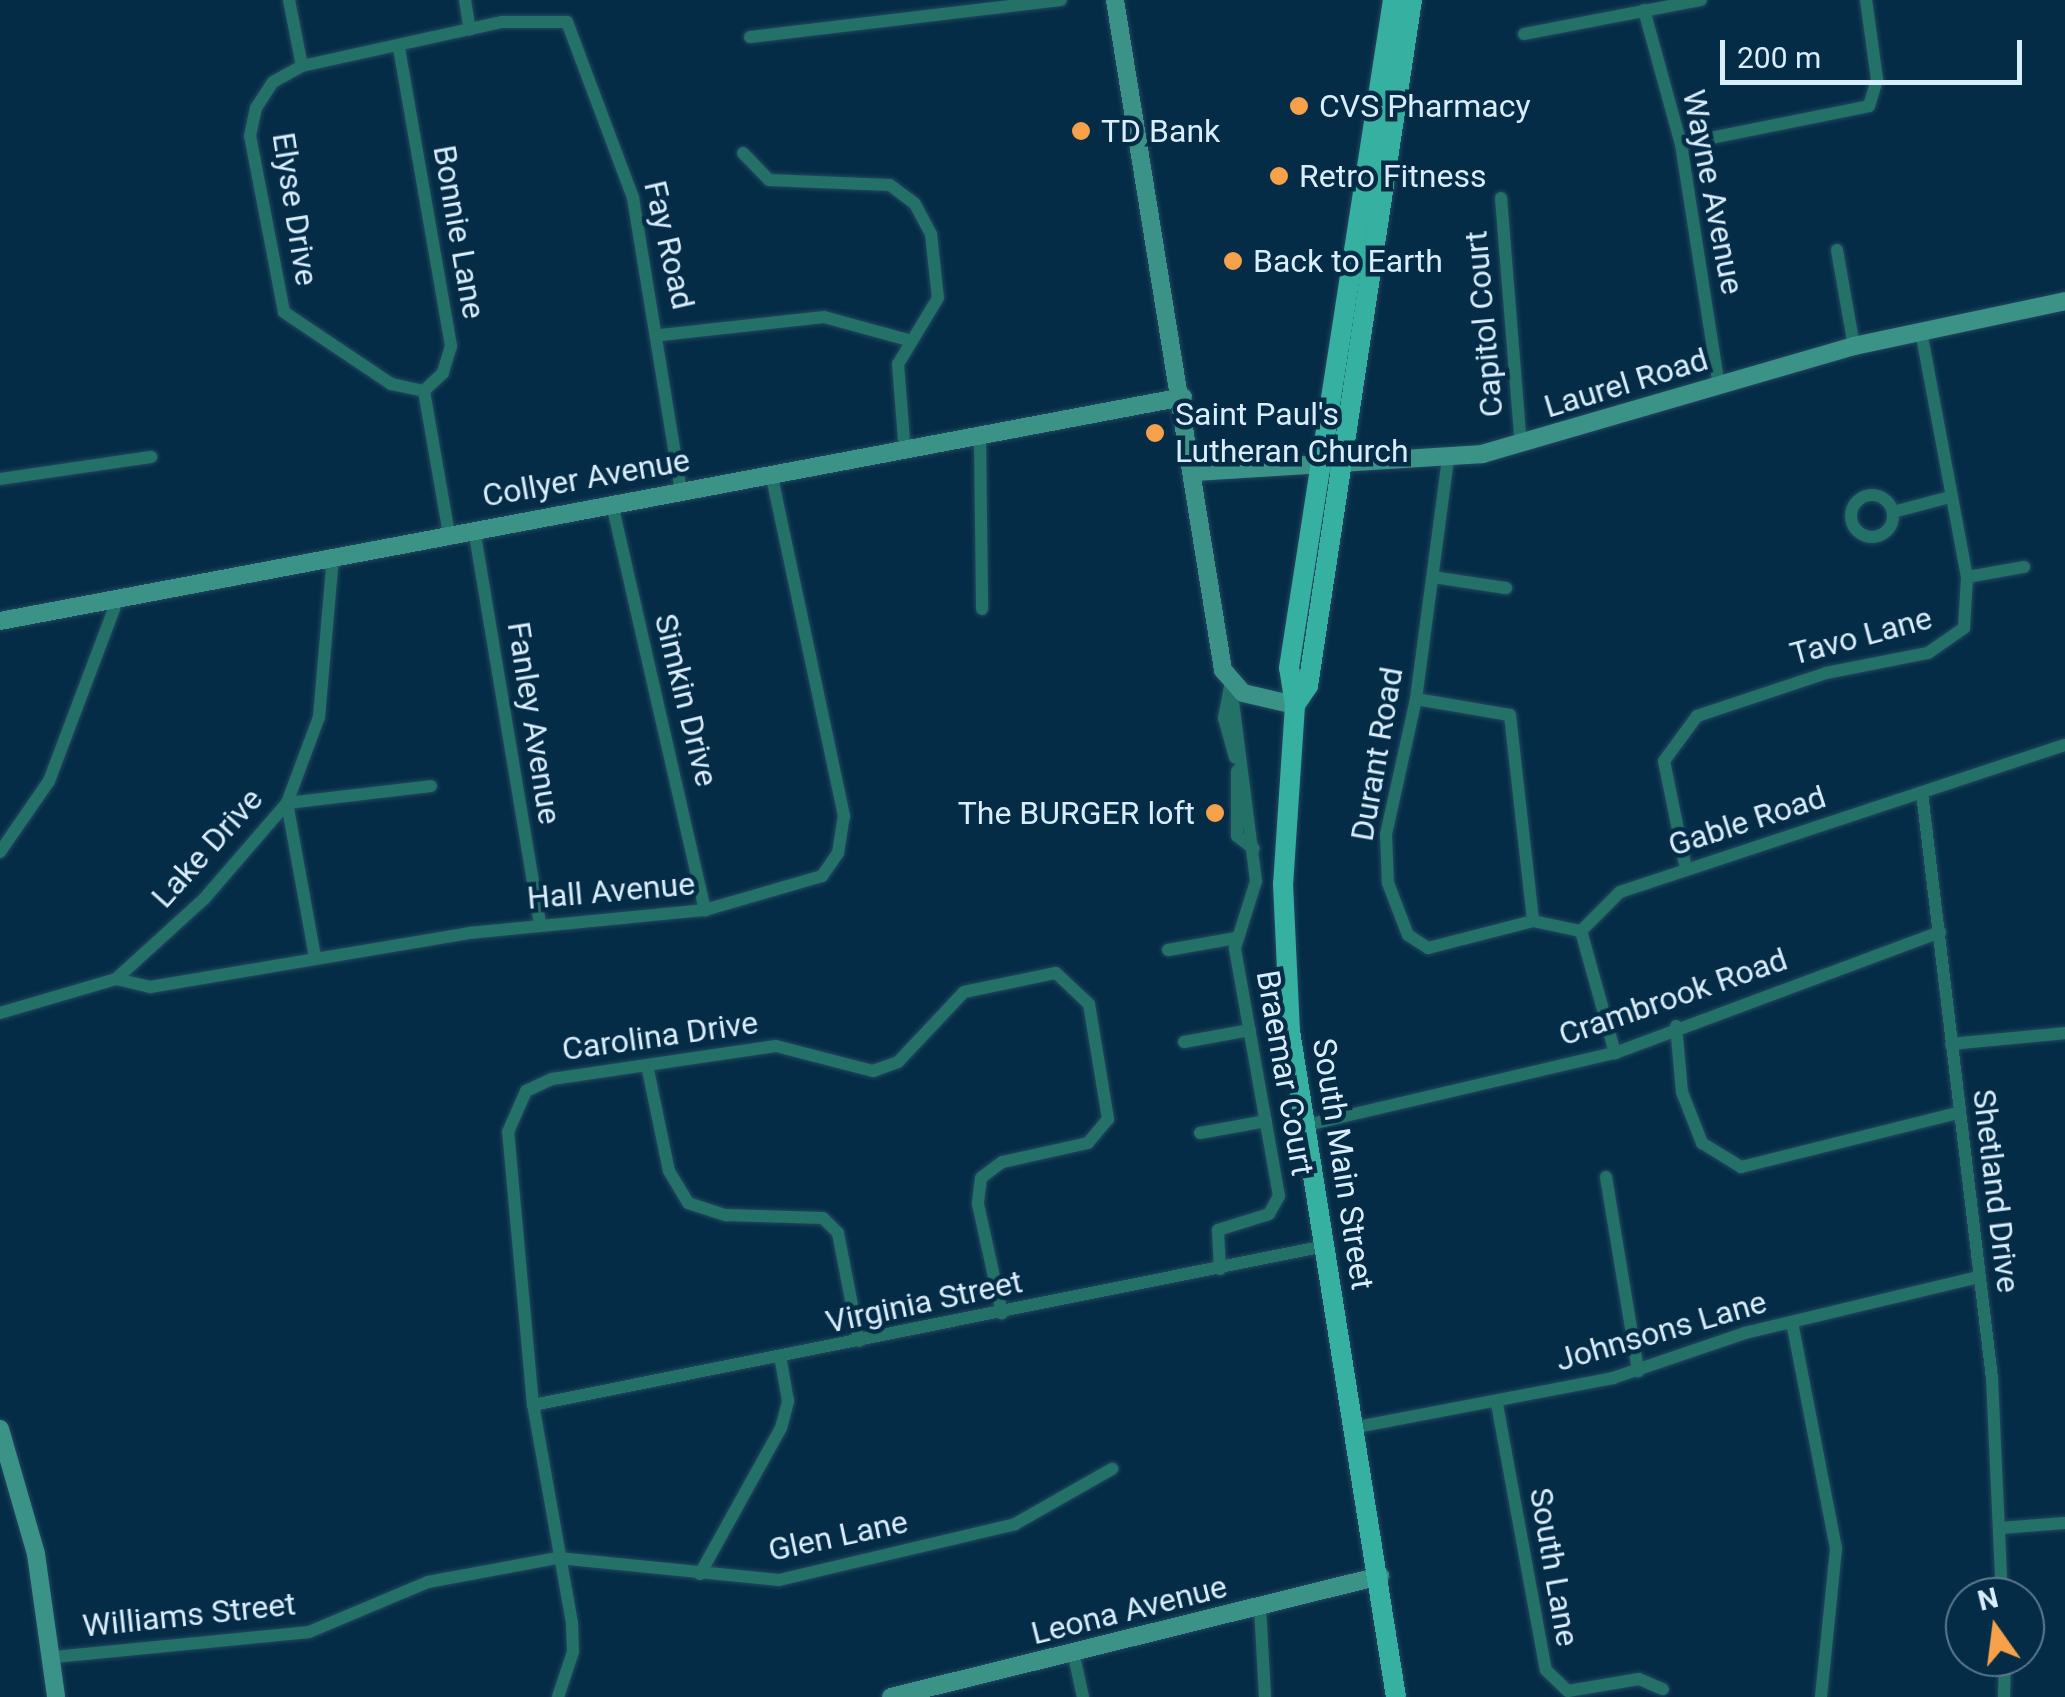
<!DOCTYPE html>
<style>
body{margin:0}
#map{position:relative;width:2065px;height:1697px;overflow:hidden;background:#052c46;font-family:Roboto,sans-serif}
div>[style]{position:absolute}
.roads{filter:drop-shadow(0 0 2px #234760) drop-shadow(0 0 2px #234760)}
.street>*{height:12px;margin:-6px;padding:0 6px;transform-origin:6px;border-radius:6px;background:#237167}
.street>.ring{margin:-6px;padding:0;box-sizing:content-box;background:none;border:12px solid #237167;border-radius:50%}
.secondary>*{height:18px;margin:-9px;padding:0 9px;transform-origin:9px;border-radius:9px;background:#3b9387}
.primary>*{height:20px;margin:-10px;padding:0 10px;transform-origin:10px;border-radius:10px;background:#36b1a1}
.dots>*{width:28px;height:28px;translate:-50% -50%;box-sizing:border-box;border:5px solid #052c46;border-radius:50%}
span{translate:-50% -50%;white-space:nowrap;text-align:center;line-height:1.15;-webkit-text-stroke:9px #052c46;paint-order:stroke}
.poi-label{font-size:32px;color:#d8edfd}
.left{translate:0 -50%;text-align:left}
.right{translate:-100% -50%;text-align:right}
.street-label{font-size:32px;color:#d8edfd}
.north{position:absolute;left:1945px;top:1577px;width:100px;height:100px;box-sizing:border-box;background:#052c46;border:2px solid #59798f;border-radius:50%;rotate:346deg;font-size:28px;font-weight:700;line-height:40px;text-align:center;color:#d8edfd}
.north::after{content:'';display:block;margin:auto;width:35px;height:45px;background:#f7a14a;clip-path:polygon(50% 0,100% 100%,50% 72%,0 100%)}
.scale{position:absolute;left:1720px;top:40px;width:302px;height:45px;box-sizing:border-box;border:5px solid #d8edfd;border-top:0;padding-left:12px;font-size:30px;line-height:35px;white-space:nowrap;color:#d8edfd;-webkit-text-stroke:8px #052c46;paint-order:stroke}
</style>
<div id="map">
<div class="roads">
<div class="street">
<i style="left:289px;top:0;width:67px;rotate:78.9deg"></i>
<i style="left:465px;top:0;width:30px;rotate:81deg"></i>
<i style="left:1644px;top:10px;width:139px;rotate:74.6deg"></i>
<i style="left:1681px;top:144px;width:245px;rotate:81.1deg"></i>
<i style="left:1524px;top:34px;width:180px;rotate:-10.9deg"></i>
<i style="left:750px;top:37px;width:313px;rotate:-6.8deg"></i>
<i style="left:399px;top:48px;width:303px;rotate:80.1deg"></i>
<i style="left:451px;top:346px;width:28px;rotate:107deg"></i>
<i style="left:443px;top:373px;width:26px;rotate:137deg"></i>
<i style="left:1681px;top:144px;width:192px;rotate:-11.4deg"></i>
<i style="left:1869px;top:106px;width:28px;rotate:-73deg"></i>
<i style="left:1877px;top:79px;width:80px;rotate:-97.9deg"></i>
<i style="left:743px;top:153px;width:37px;rotate:46deg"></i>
<i style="left:769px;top:180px;width:121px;rotate:2.4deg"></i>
<i style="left:890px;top:185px;width:31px;rotate:37deg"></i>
<i style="left:915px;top:204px;width:34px;rotate:62deg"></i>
<i style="left:931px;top:234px;width:64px;rotate:83.8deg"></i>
<i style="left:938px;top:298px;width:77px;rotate:121.2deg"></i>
<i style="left:898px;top:364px;width:88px;rotate:85.5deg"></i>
<i style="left:1501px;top:198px;width:248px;rotate:85.4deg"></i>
<i style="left:1837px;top:250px;width:97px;rotate:80deg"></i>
<i style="left:661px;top:335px;width:164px;rotate:-6.3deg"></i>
<i style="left:824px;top:317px;width:91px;rotate:15.3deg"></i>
<i style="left:424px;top:391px;width:34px;rotate:-168deg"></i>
<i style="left:391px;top:384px;width:129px;rotate:-146.1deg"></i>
<i style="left:284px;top:312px;width:179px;rotate:-100.9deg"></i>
<i style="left:250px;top:136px;width:29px;rotate:-78deg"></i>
<i style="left:256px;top:108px;width:31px;rotate:-57deg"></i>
<i style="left:273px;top:82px;width:33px;rotate:-29deg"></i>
<i style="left:302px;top:66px;width:205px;rotate:-12.4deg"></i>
<i style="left:502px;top:22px;width:65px"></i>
<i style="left:567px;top:22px;width:188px;rotate:69.4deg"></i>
<i style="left:633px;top:198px;width:296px;rotate:80.7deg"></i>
<i style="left:424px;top:391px;width:145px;rotate:80.1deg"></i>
<i style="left:980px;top:438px;width:171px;rotate:89.3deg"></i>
<i style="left:1448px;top:459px;width:242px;rotate:97.6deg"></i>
<i style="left:1416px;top:699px;width:138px;rotate:102.5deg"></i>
<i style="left:1386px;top:834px;width:49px;rotate:87.7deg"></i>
<i style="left:1388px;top:883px;width:56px;rotate:69deg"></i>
<i style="left:1408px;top:935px;width:24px;rotate:33deg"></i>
<i style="left:1428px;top:948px;width:108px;rotate:-14.4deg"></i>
<i style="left:1533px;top:921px;width:49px;rotate:11.8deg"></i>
<i style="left:0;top:479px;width:153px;rotate:-8.3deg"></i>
<i class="ring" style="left:1851px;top:495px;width:30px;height:30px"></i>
<i style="left:612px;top:504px;width:417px;rotate:77.1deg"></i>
<i style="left:1893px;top:512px;width:55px;rotate:-14.8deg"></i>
<i style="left:474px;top:529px;width:401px;rotate:80.5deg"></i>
<i style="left:1433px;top:577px;width:74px;rotate:8.6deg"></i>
<i style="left:1967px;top:577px;width:58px;rotate:-10deg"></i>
<i style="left:1230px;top:687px;width:32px;rotate:101deg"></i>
<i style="left:1224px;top:718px;width:41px;rotate:74.6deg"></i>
<i style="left:1416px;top:699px;width:95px;rotate:9.7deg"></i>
<i style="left:1510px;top:715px;width:207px;rotate:83.6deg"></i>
<i style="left:1237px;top:771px;width:65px;rotate:90deg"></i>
<i style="left:1237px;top:836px;width:21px;rotate:37deg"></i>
<i style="left:1922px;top:793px;width:589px;rotate:83.18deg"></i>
<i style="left:1992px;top:1378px;width:219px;rotate:87.4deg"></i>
<i style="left:0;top:852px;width:86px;rotate:-55.4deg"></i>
<i style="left:49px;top:781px;width:196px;rotate:-69.3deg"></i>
<i style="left:1686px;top:869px;width:110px;rotate:-101.5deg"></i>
<i style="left:1664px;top:761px;width:56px;rotate:-53.7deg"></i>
<i style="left:1697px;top:716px;width:136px;rotate:-18.4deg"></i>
<i style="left:1826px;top:673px;width:104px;rotate:-11.1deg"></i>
<i style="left:1928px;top:653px;width:44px;rotate:-34.8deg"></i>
<i style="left:1964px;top:628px;width:51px;rotate:-86.6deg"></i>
<i style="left:1967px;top:577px;width:249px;rotate:-100.6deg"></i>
<i style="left:1581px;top:931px;width:55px;rotate:-45deg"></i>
<i style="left:1620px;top:892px;width:469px;rotate:-18.3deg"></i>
<i style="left:1581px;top:931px;width:127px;rotate:74.4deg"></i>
<i style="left:1168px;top:950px;width:69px;rotate:-10deg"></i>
<i style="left:315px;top:957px;width:157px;rotate:-100.3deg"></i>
<i style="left:287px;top:803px;width:145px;rotate:-6.7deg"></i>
<i style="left:116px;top:979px;width:119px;rotate:-42.3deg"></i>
<i style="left:204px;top:899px;width:127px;rotate:-49.2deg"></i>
<i style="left:287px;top:803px;width:92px;rotate:-69.6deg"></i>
<i style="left:319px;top:717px;width:160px;rotate:-85deg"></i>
<i style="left:0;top:1013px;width:121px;rotate:-16.3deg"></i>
<i style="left:116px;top:979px;width:35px;rotate:13deg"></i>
<i style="left:150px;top:987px;width:325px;rotate:-9.6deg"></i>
<i style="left:470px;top:933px;width:236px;rotate:-5.6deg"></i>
<i style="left:705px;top:910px;width:122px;rotate:-16.2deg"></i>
<i style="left:822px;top:876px;width:28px;rotate:-55deg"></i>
<i style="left:838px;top:853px;width:37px;rotate:-81deg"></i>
<i style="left:844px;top:816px;width:347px;rotate:-102deg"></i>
<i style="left:1676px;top:1026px;width:66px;rotate:84.8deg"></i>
<i style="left:1682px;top:1092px;width:55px;rotate:68.6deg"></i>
<i style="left:1702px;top:1143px;width:46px;rotate:31.6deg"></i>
<i style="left:1741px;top:1167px;width:223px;rotate:-14deg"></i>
<i style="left:1184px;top:1042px;width:67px;rotate:-10.3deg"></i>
<i style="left:1951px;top:1044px;width:115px;rotate:-5.5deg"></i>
<i style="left:647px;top:1065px;width:108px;rotate:78.3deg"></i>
<i style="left:669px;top:1171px;width:37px;rotate:59deg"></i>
<i style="left:688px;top:1203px;width:40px;rotate:18deg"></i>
<i style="left:726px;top:1215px;width:97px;rotate:1.8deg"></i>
<i style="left:823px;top:1218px;width:21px;rotate:45deg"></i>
<i style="left:838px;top:1233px;width:110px;rotate:79deg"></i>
<i style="left:1303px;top:1126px;width:320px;rotate:-13.2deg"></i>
<i style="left:1615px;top:1053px;width:347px;rotate:-20.4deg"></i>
<i style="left:1200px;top:1133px;width:67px;rotate:-10.3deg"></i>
<i style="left:1606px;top:1177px;width:197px;rotate:80.6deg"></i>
<i style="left:1220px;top:1269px;width:39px;rotate:-93deg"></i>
<i style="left:1218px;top:1230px;width:53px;rotate:-17.4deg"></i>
<i style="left:1269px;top:1214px;width:21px;rotate:-61deg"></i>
<i style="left:1279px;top:1196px;width:252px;rotate:-100.1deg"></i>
<i style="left:1235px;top:948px;width:70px;rotate:-72.6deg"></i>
<i style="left:1256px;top:881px;width:198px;rotate:-97.3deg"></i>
<i style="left:1792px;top:1322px;width:231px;rotate:79deg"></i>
<i style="left:1836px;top:1549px;width:149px;rotate:95.8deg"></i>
<i style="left:1497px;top:1404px;width:270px;rotate:79.6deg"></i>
<i style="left:1546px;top:1670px;width:30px;rotate:44deg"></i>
<i style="left:1568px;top:1691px;width:72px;rotate:-9.6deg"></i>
<i style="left:1639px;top:1679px;width:26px;rotate:23deg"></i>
<i style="left:533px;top:1405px;width:808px;rotate:-11.35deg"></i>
<i style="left:1357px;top:1427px;width:261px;rotate:-10.8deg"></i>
<i style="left:1613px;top:1378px;width:139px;rotate:-18.8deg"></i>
<i style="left:1745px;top:1333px;width:241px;rotate:-13.5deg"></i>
<i style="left:2000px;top:1528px;width:65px;rotate:-4.4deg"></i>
<i style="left:700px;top:1574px;width:167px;rotate:-61deg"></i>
<i style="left:781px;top:1428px;width:28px;rotate:-75deg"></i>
<i style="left:788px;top:1401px;width:40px;rotate:-100deg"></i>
<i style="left:1260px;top:1607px;width:90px;rotate:86.8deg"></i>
<i style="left:1074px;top:1656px;width:42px;rotate:77.6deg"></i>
<i style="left:55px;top:1657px;width:255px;rotate:-5.6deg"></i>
<i style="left:309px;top:1632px;width:129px;rotate:-22.8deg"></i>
<i style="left:428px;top:1582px;width:132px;rotate:-10.5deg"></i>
<i style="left:558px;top:1558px;width:222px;rotate:5.7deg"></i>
<i style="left:779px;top:1580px;width:243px;rotate:-13.3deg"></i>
<i style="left:1015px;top:1524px;width:112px;rotate:-29.6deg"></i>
<i style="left:558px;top:1697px;width:47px;rotate:-71.6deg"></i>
<i style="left:573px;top:1652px;width:29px;rotate:-92deg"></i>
<i style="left:572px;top:1623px;width:221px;rotate:-100.1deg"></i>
<i style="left:533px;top:1405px;width:274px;rotate:-95.2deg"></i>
<i style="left:508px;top:1132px;width:45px;rotate:-66.3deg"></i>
<i style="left:526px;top:1091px;width:29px;rotate:-25deg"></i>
<i style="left:552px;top:1079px;width:226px;rotate:-8.4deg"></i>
<i style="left:776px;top:1046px;width:100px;rotate:14.5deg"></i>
<i style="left:873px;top:1071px;width:27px;rotate:-20deg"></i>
<i style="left:898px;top:1062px;width:96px;rotate:-46.7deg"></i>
<i style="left:964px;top:992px;width:94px;rotate:-11.7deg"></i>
<i style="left:1056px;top:973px;width:45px;rotate:43.2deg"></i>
<i style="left:1089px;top:1004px;width:117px;rotate:80.6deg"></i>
<i style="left:1108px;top:1119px;width:31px;rotate:130deg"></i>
<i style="left:1088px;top:1143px;width:88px;rotate:167.5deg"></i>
<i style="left:1002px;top:1162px;width:26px;rotate:143deg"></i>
<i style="left:981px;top:1178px;width:26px;rotate:97deg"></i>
<i style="left:978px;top:1204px;width:112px;rotate:77.6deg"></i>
<i style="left:2004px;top:1697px;width:40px;rotate:-88.6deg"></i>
</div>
<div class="secondary">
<i style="left:1115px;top:0;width:679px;rotate:80.84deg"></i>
<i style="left:1223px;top:670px;width:30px;rotate:49deg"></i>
<i style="left:1243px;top:693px;width:53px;rotate:13deg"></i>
<i style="left:1196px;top:472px;width:287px;rotate:-3.6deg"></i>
<i style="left:1482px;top:454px;width:387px;rotate:-16.2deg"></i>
<i style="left:1854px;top:346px;width:216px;rotate:-12deg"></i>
<i style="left:0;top:621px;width:1204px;rotate:-10.72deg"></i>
<i style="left:0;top:1429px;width:130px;rotate:73.9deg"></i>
<i style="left:36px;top:1554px;width:144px;rotate:82deg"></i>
<i style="left:891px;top:1697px;width:504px;rotate:-13.9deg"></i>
</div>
<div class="primary">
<i style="left:1295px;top:705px;width:179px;rotate:93.8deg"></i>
<i style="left:1283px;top:884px;width:147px;rotate:87.3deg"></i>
<i style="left:1290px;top:1031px;width:674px;rotate:80.96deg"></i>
<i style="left:1295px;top:705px;width:23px;rotate:-56deg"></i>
<i style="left:1308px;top:686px;width:694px;rotate:-81.38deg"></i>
<i style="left:1295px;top:705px;width:37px;rotate:-99deg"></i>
<i style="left:1289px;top:668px;width:676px;rotate:-81.15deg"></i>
</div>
</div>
<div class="dots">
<i style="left:1299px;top:106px;background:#f7a14a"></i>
<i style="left:1081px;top:131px;background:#f7a14a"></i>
<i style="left:1279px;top:176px;background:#f7a14a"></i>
<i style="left:1233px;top:261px;background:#f7a14a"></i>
<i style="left:1155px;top:433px;background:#f7a14a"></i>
<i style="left:1215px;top:813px;background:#f7a14a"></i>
</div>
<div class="poi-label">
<span class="left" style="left:1319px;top:106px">CVS Pharmacy</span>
<span class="left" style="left:1101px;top:131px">TD Bank</span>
<span class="left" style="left:1299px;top:176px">Retro Fitness</span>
<span class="left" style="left:1253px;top:261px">Back to Earth</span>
<span class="left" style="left:1175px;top:433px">Saint Paul's<br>Lutheran Church</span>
<span class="right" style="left:1195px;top:813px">The BURGER loft</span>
</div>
<div class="street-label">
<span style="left:1713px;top:192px;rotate:79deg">Wayne Avenue</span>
<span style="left:295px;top:209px;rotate:81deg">Elyse Drive</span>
<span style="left:459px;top:232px;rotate:80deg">Bonnie Lane</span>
<span style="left:669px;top:245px;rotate:77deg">Fay Road</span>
<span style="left:1484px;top:324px;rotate:-95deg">Capitol Court</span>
<span style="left:1626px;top:383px;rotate:-17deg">Laurel Road</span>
<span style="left:586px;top:478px;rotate:-10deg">Collyer Avenue</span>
<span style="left:1861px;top:636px;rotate:-15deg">Tavo Lane</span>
<span style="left:686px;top:700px;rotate:76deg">Simkin Drive</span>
<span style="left:534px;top:723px;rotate:81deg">Fanley Avenue</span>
<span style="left:1377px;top:754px;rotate:-80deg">Durant Road</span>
<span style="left:1747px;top:821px;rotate:-18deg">Gable Road</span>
<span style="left:207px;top:848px;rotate:-48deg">Lake Drive</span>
<span style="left:611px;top:891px;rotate:-5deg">Hall Avenue</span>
<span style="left:1673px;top:997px;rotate:-19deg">Crambrook Road</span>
<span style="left:660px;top:1036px;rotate:-8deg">Carolina Drive</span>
<span style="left:1285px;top:1073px;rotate:80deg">Braemar Court</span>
<span style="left:1343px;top:1164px;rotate:81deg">South Main Street</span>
<span style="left:1996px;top:1191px;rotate:83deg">Shetland Drive</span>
<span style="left:924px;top:1302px;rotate:-12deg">Virginia Street</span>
<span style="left:1661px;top:1331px;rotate:-16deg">Johnsons Lane</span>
<span style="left:838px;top:1536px;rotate:-12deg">Glen Lane</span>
<span style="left:1554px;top:1567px;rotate:80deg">South Lane</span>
<span style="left:1129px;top:1610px;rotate:-14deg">Leona Avenue</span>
<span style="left:189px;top:1615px;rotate:-6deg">Williams Street</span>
</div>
<div class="north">N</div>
<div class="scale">200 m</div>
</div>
